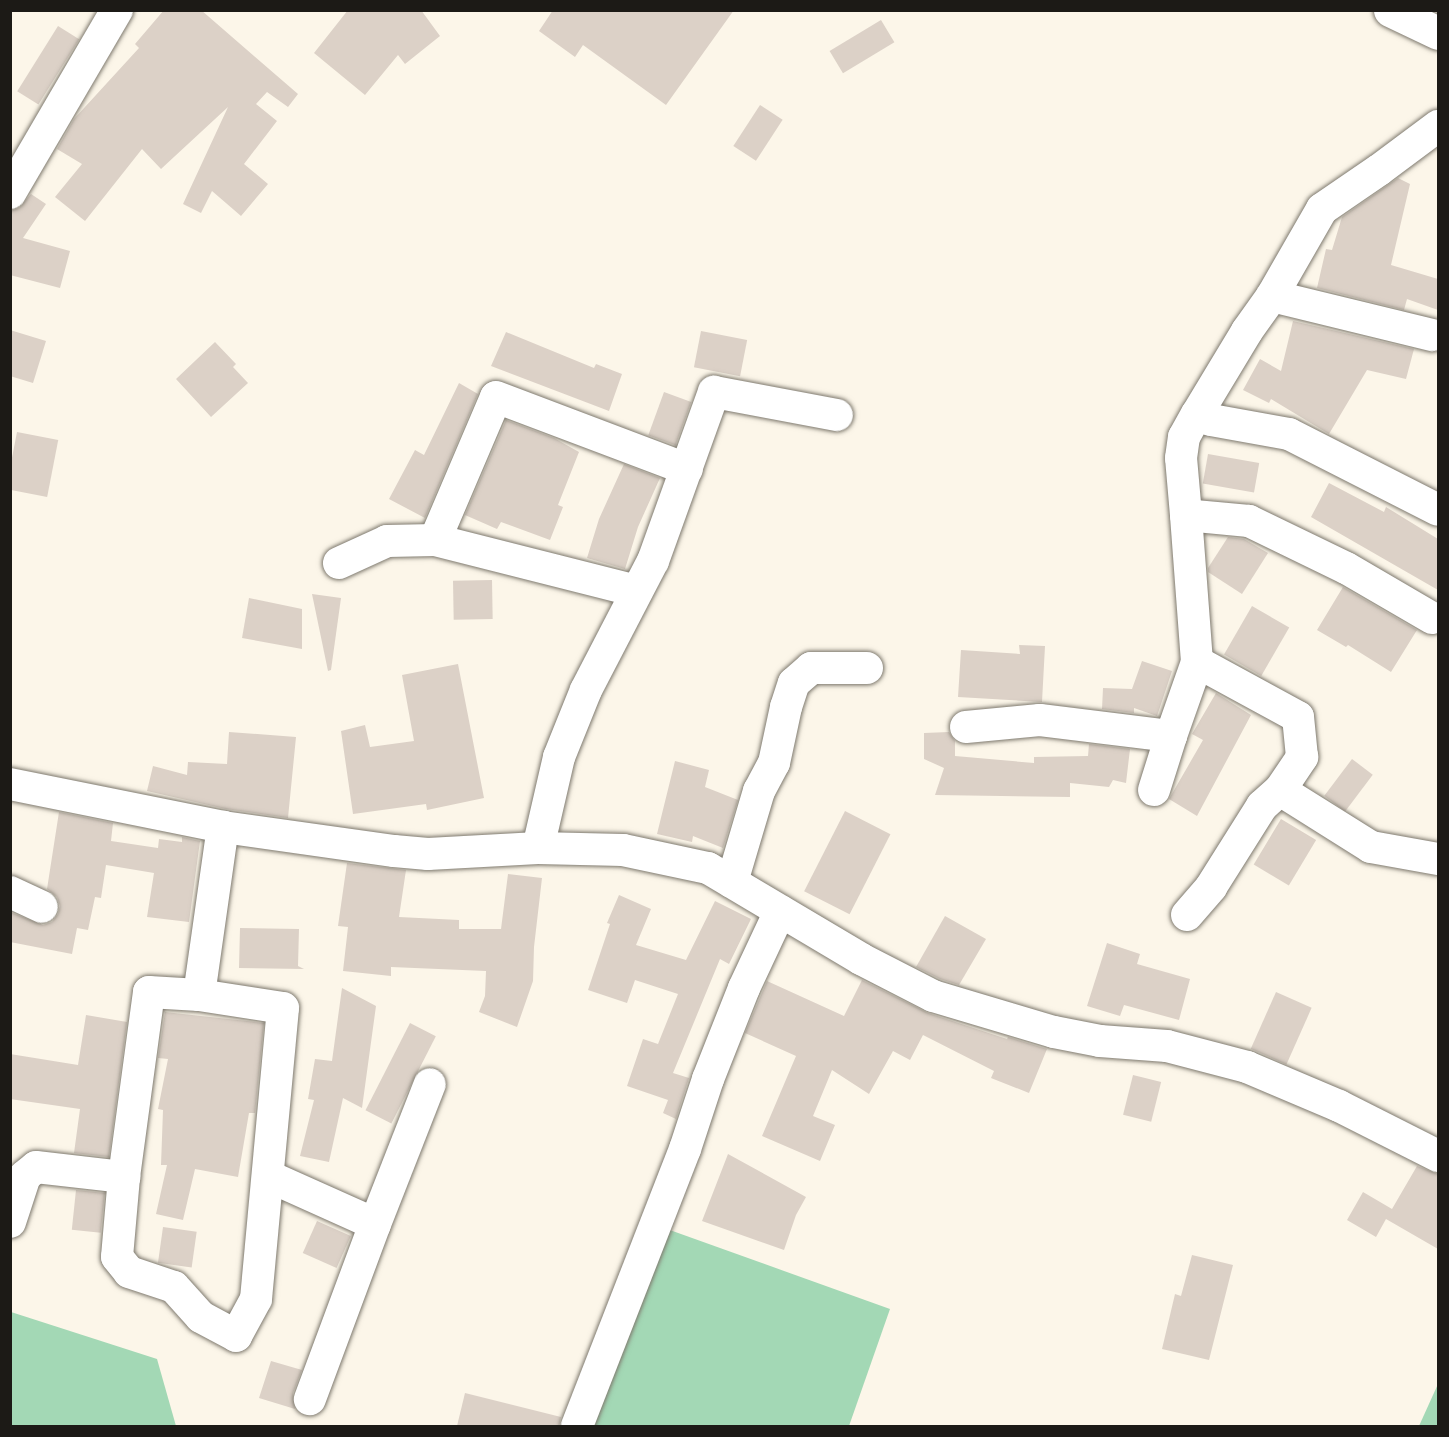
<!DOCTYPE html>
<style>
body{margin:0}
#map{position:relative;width:1449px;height:1437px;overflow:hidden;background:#fcf6e9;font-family:"PT Sans",sans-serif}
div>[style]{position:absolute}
.green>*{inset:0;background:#a3d8b5}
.building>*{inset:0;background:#dcd1c7;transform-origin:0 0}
.roads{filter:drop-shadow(0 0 2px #7e796e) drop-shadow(0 0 2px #7e796e)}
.minor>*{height:32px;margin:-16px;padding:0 16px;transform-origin:16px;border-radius:16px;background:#fff}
.highway>*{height:33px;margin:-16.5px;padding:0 16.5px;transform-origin:16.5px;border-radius:16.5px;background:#fff}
span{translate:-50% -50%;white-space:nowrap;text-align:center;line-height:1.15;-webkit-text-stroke:4.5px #fff;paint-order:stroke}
.frame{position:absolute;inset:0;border:12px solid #1c1a16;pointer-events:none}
</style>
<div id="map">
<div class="green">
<i style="clip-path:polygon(667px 1229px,890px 1309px,849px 1426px,593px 1426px)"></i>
<i style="clip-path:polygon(11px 1312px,157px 1359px,176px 1426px,11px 1426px)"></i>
<i style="clip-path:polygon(1438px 1384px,1438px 1426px,1419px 1426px)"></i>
</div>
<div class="building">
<i style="clip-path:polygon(164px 10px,201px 10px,298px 94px,288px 107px,267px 92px,256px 104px,277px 121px,244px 164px,268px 184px,241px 216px,212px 191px,201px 213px,183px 204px,228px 107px,161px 169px,142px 149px,85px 221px,55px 197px,82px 164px,57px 149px,74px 119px,139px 48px,135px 44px)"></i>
<i style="clip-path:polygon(348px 10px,421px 10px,440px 36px,405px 64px,398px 55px,365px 95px,314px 53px)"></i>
<i style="clip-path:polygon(553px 10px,734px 10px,666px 105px,583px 45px,575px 57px,539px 31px)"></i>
<i style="left:881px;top:20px;width:26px;height:60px;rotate:59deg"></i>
<i style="left:58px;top:26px;width:25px;height:77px;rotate:32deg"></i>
<i style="left:760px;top:105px;width:27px;height:49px;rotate:33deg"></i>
<i style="clip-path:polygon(1398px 178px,1410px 184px,1391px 265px,1438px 279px,1438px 310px,1407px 299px,1404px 310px,1317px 288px,1326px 249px,1332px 250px,1342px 217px)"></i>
<i style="clip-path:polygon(31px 194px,46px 204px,23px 238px,70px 251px,60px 288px,10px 275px,10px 211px,19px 208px)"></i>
<i style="clip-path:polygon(1293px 321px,1414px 349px,1406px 379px,1367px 370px,1329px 434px,1271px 399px,1269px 403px,1243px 390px,1260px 359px,1281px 371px)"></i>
<i style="clip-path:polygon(10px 330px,46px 341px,33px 383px,10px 376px)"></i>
<i style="left:701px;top:331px;width:47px;height:37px;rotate:11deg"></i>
<i style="clip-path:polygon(506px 332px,594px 368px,596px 364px,622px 374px,609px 411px,491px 366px)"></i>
<i style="clip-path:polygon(215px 342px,236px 364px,233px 367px,248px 383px,211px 417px,176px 379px)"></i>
<i style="clip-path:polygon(459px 383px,478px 394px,425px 518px,389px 499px,415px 450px,424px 455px)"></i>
<i style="left:664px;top:392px;width:29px;height:46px;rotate:20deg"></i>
<i style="clip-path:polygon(506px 420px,554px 438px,579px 452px,558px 505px,563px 507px,550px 540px,501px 522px,497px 529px,465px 515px)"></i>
<i style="left:17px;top:432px;width:42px;height:58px;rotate:11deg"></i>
<i style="left:1208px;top:454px;width:52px;height:30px;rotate:10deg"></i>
<i style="clip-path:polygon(624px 464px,660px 478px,638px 527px,625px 569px,587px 558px,599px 519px)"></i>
<i style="clip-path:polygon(1329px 483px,1384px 512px,1386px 507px,1438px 539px,1438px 590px,1311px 517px)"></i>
<i style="clip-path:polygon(1228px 537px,1244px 539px,1268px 553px,1242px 594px,1208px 572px,1208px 568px)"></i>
<i style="left:492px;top:580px;width:39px;height:39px;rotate:89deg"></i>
<i style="clip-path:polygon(1343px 587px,1417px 630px,1391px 672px,1348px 645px,1346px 647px,1317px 630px)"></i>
<i style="clip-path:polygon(312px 594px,341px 598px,331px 670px,328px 671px)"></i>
<i style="clip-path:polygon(249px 598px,302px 609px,302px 649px,242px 638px)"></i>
<i style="left:1252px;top:606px;width:43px;height:56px;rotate:30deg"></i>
<i style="clip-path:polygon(1019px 645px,1045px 646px,1042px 702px,958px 697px,961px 650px,1020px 654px)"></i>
<i style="clip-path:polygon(1142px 661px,1172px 671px,1157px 716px,1134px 708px,1134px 713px,1102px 709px,1103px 688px,1132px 689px)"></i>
<i style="clip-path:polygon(458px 664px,484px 798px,427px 810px,426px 804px,353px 814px,341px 731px,365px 725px,370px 747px,414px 741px,402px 675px)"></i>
<i style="clip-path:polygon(1216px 693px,1251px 715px,1197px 816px,1169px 799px,1203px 740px,1192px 734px)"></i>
<i style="clip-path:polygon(229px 732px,296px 737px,288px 818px,226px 809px,147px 791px,153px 766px,187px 775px,188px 762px,227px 764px)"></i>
<i style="clip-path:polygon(949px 732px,955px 741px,955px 756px,1034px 763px,1034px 757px,1088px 756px,1089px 744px,1130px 749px,1126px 783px,1113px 780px,1109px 787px,1070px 783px,1070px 797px,935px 795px,944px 768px,924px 759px,924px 733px)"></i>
<i style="left:1352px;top:759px;width:26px;height:46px;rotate:37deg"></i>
<i style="clip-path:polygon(675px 761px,709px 770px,705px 787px,738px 800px,723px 848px,693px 836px,692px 842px,657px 834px)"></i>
<i style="left:845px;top:811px;width:51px;height:90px;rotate:27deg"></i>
<i style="clip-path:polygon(59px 812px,113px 823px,111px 841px,158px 848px,159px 839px,182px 842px,182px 837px,200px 841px,189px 922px,147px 917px,154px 873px,106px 865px,101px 898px,95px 897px,88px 930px,77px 928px,72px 954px,10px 942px,10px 912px,43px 925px,52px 922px,58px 914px,60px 906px,57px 897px,47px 889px)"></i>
<i style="left:1281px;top:819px;width:41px;height:53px;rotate:31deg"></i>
<i style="clip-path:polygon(347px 863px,406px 870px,399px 917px,459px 920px,459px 929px,501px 929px,508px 874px,542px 878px,534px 947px,533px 981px,517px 1027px,479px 1012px,485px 996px,486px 971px,391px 967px,391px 976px,343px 971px,348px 927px,338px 926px)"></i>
<i style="clip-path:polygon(619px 895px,651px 909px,636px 945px,686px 960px,715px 901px,751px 919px,729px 964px,720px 959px,673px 1073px,689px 1078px,676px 1119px,663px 1113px,668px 1100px,627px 1086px,643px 1039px,658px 1044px,678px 994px,635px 980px,627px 1003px,588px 990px,610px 924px,607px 923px)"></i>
<i style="clip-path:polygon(945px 916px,986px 939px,959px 985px,940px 979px,916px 967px)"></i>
<i style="clip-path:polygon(240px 928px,299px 929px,298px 966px,304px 969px,239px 968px)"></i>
<i style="clip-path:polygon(1107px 943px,1140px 954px,1137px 964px,1190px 979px,1179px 1020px,1124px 1005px,1120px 1016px,1087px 1006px)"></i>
<i style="clip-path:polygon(862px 980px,928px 1013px,1007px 1039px,1008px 1037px,1047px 1049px,1029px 1093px,991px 1078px,994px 1071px,923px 1035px,910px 1060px,893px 1051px,869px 1094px,832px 1070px,813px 1116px,835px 1125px,820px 1161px,762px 1136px,796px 1056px,745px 1033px,767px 981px,844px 1016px)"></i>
<i style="clip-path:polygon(342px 988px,376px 1006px,362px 1108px,343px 1098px,329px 1162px,300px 1156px,314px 1100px,308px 1099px,315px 1059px,332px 1061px)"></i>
<i style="left:1276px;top:992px;width:39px;height:62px;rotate:24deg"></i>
<i style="clip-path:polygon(165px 1012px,264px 1023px,255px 1113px,249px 1113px,238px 1177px,195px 1169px,183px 1220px,156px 1214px,167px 1165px,161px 1165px,163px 1110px,158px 1109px,168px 1059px,158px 1058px)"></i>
<i style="clip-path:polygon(86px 1015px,127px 1022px,109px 1157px,74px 1153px,80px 1109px,10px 1099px,10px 1054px,78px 1065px)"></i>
<i style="left:410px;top:1023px;width:29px;height:98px;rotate:27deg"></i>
<i style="left:1133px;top:1075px;width:29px;height:41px;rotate:14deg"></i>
<i style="clip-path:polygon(728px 1154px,806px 1197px,796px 1215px,784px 1250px,702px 1221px)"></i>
<i style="clip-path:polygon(1417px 1166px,1438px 1174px,1438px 1249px,1386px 1219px,1376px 1237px,1347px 1220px,1363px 1192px,1392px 1209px)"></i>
<i style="left:76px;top:1190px;width:29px;height:40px;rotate:6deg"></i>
<i style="left:317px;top:1221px;width:37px;height:35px;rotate:24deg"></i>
<i style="left:163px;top:1227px;width:34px;height:36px;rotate:8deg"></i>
<i style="clip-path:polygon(1192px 1255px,1233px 1265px,1209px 1360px,1162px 1349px,1175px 1294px,1181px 1296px)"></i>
<i style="clip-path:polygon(271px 1361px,302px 1370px,293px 1393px,295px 1409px,259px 1398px)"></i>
<i style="clip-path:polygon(465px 1393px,561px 1417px,559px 1426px,457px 1426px)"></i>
</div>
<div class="roads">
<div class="minor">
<i style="left:10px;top:193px;width:212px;rotate:-59.7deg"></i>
<i style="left:1272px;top:296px;width:165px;rotate:13.7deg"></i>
<i style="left:1197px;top:414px;width:97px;rotate:-58.9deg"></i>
<i style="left:1247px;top:331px;width:43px;rotate:-54.5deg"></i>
<i style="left:1272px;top:296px;width:100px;rotate:-60.1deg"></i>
<i style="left:1322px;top:209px;width:69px;rotate:-34.4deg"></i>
<i style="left:1379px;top:170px;width:74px;rotate:-36.7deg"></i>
<i style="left:435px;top:540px;width:155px;rotate:-66.9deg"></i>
<i style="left:496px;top:397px;width:204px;rotate:20.7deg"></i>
<i style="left:339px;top:563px;width:53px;rotate:-24.6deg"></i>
<i style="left:387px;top:541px;width:48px;rotate:-1.2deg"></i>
<i style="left:435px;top:540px;width:208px;rotate:14.2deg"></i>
<i style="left:1432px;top:618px;width:99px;rotate:-149.8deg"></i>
<i style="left:1346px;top:568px;width:108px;rotate:-154.1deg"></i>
<i style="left:1249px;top:521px;width:63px;rotate:-174.6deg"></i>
<i style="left:1186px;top:515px;width:57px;rotate:-95deg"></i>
<i style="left:1181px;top:458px;width:21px;rotate:-82deg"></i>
<i style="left:1184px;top:437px;width:26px;rotate:-61deg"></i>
<i style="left:1197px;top:414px;width:15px;rotate:23deg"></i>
<i style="left:1211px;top:420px;width:79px;rotate:10.2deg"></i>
<i style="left:1289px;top:434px;width:167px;rotate:27deg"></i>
<i style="left:966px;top:727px;width:74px;rotate:-5.4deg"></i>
<i style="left:1040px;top:720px;width:132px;rotate:7deg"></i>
<i style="left:1171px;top:736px;width:78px;rotate:-70.6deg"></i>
<i style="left:1197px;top:662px;width:147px;rotate:-94.3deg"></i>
<i style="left:10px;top:784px;width:217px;rotate:11.4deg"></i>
<i style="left:223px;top:827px;width:173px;rotate:8deg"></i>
<i style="left:394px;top:851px;width:34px;rotate:5deg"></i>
<i style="left:428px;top:854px;width:110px;rotate:-3.1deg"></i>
<i style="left:538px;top:848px;width:85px;rotate:1.3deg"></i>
<i style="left:623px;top:850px;width:87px;rotate:12deg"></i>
<i style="left:708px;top:868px;width:178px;rotate:30.7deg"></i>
<i style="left:861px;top:959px;width:81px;rotate:27.2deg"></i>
<i style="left:933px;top:996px;width:126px;rotate:16.6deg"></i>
<i style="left:1054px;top:1032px;width:47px;rotate:11.1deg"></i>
<i style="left:1100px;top:1041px;width:67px;rotate:4.3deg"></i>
<i style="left:1167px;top:1046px;width:83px;rotate:14.7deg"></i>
<i style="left:1247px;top:1067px;width:100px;rotate:23deg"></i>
<i style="left:1339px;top:1106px;width:111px;rotate:26.8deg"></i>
<i style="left:1154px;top:790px;width:57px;rotate:-72.5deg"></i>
<i style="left:1280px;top:790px;width:107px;rotate:32.1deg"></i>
<i style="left:1371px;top:847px;width:68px;rotate:10.2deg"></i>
<i style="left:538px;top:848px;width:93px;rotate:-77deg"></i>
<i style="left:559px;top:757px;width:72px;rotate:-68.1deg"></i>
<i style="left:586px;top:690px;width:145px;rotate:-62.6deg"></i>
<i style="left:653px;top:561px;width:180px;rotate:-70.2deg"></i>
<i style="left:714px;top:392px;width:125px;rotate:10.6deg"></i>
<i style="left:732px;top:882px;width:95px;rotate:-73.5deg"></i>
<i style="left:759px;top:791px;width:32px;rotate:-62deg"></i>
<i style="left:774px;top:763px;width:57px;rotate:-77.9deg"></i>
<i style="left:786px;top:707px;width:25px;rotate:-72deg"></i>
<i style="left:794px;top:683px;width:23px;rotate:-41deg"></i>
<i style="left:811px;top:668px;width:56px"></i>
<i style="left:10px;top:892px;width:35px;rotate:25deg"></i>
<i style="left:1187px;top:915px;width:37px;rotate:-49deg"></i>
<i style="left:1211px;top:887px;width:96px;rotate:-57.8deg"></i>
<i style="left:1262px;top:806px;width:24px;rotate:-42deg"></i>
<i style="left:1280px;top:790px;width:40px;rotate:-56deg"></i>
<i style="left:1302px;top:757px;width:40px;rotate:-95.7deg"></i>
<i style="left:1298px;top:717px;width:115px;rotate:-151.4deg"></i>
<i style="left:199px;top:995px;width:50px;rotate:-176.6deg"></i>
<i style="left:149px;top:992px;width:187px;rotate:97.7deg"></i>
<i style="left:124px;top:1177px;width:80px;rotate:95deg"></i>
<i style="left:117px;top:1257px;width:19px;rotate:51deg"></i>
<i style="left:129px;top:1272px;width:47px;rotate:18.4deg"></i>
<i style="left:174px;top:1287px;width:40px;rotate:48deg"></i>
<i style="left:201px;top:1317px;width:40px;rotate:28deg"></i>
<i style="left:236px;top:1336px;width:42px;rotate:-61.6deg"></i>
<i style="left:256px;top:1299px;width:292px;rotate:-84.7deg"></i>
<i style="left:283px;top:1008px;width:85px;rotate:-171.2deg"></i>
<i style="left:199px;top:995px;width:170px;rotate:-81.9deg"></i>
<i style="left:268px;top:1176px;width:117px;rotate:24.2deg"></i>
<i style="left:375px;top:1224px;width:187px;rotate:110.4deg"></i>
<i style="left:10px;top:1222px;width:48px;rotate:-71.9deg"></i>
<i style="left:25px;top:1176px;width:14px;rotate:-39deg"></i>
<i style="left:36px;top:1167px;width:89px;rotate:6.5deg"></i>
<i style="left:375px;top:1224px;width:150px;rotate:-68.6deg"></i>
<i style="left:577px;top:1426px;width:297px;rotate:-68.7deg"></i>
<i style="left:685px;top:1149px;width:74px;rotate:-71.8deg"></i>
<i style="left:708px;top:1079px;width:98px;rotate:-68.4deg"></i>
<i style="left:744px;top:988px;width:85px;rotate:-64.9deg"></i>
</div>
<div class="highway">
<i style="left:1390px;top:10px;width:53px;rotate:25.6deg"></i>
</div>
</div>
<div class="frame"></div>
</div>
